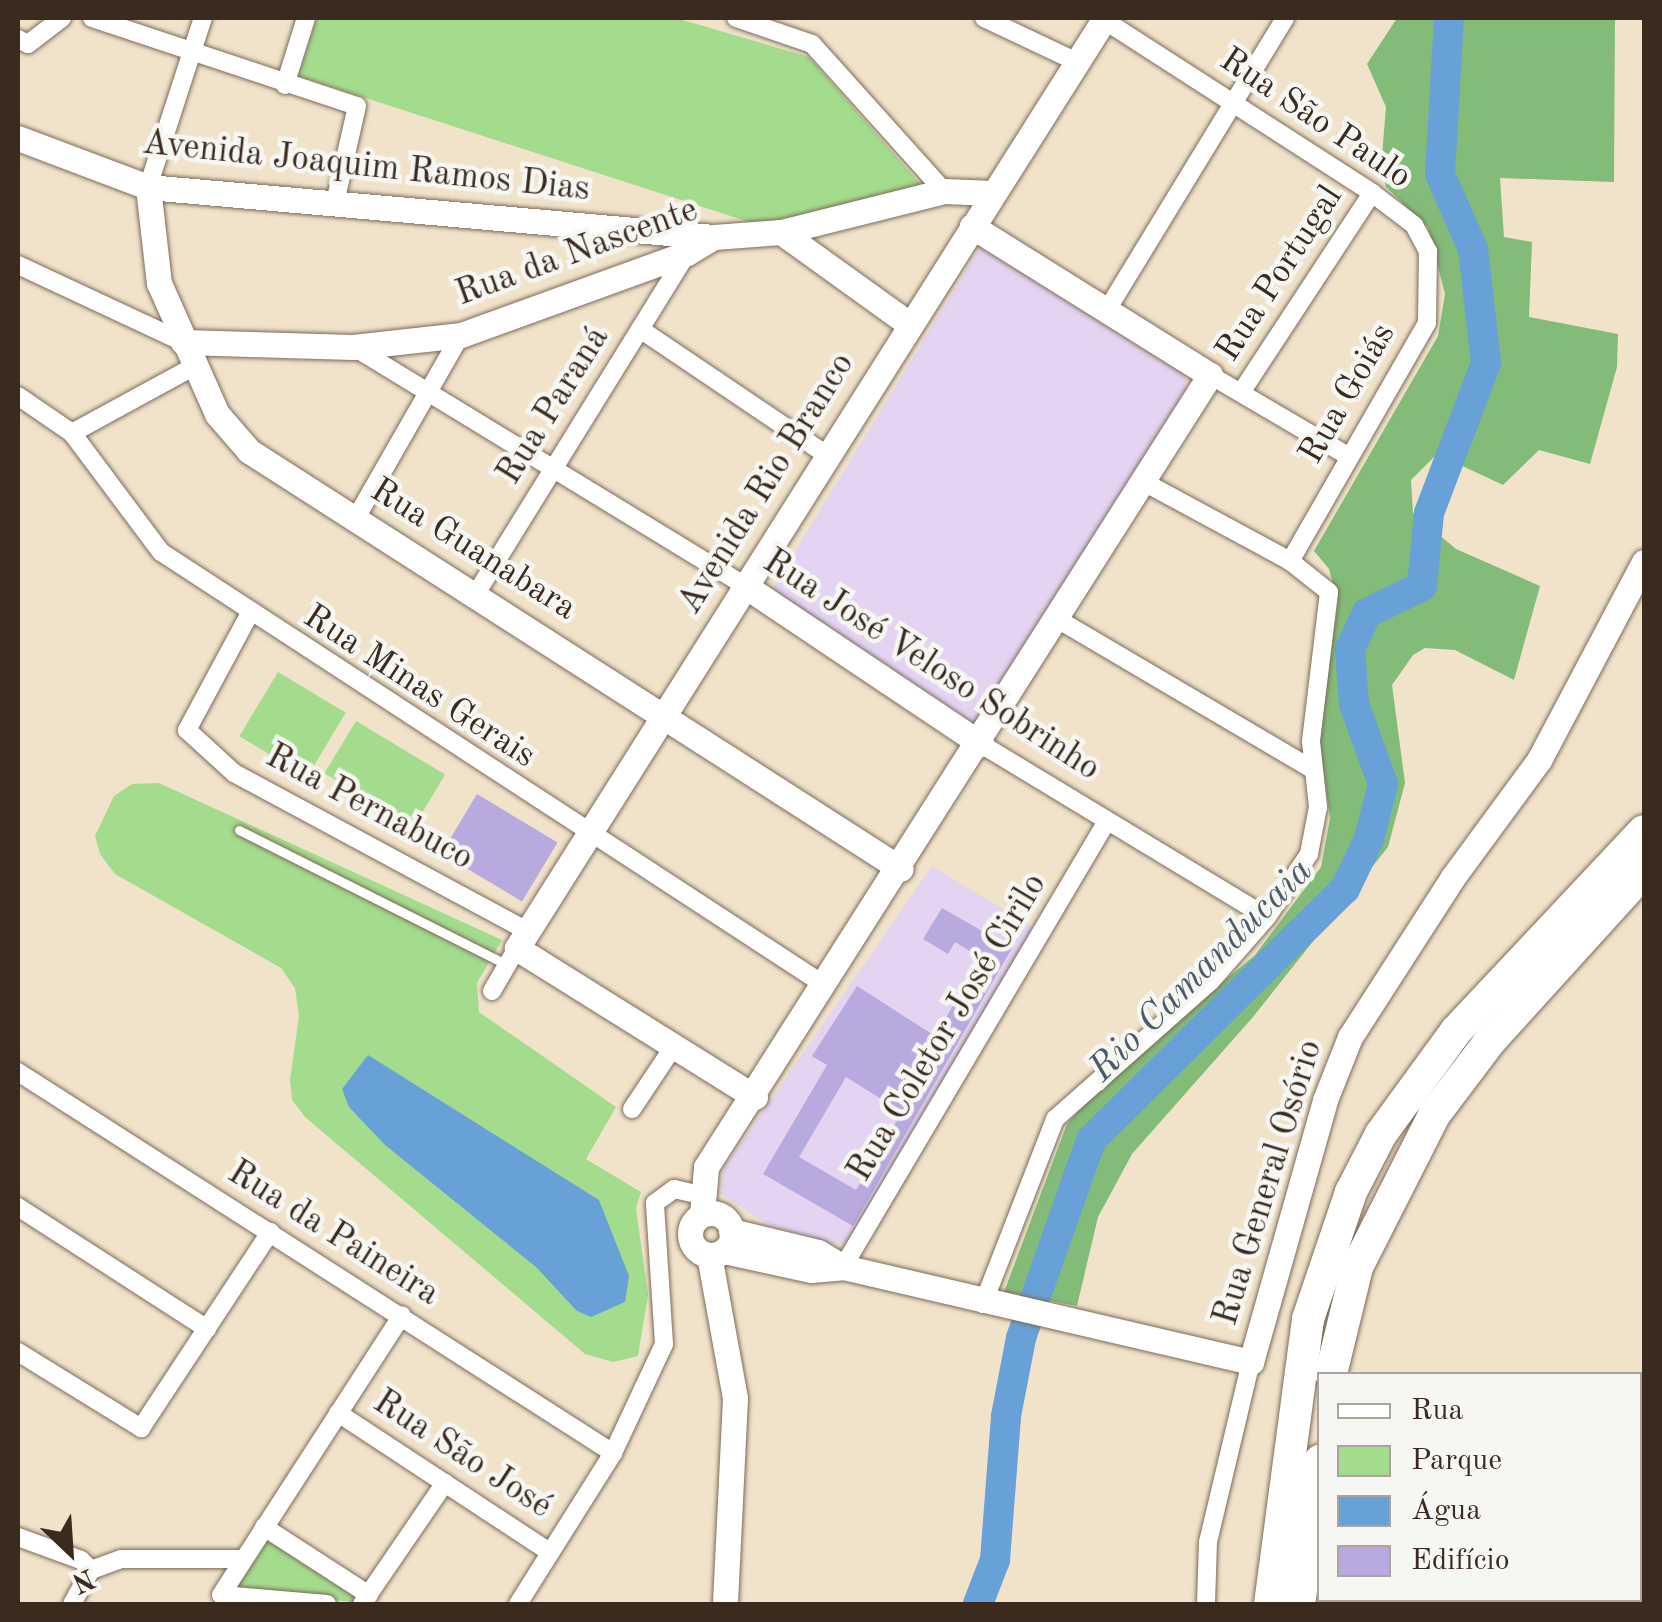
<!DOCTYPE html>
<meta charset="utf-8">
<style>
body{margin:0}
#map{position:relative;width:1662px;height:1622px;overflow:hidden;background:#f1e3ca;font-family:"Old Standard TT",serif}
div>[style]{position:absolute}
.built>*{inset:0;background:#e4d3f1}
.green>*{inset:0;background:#a4dc8d;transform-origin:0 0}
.forest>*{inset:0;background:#83bc78}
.water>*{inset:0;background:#68a1d7}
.river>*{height:30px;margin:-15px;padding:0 15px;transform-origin:15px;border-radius:15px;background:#68a1d7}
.building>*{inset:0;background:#b8aade;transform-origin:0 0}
.roads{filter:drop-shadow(0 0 2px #7b6b5a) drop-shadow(0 0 2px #7b6b5a)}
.lane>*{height:9px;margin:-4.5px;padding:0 4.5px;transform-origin:4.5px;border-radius:4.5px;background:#fff}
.street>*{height:18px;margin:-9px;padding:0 9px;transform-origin:9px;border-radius:9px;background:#fff}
.secondary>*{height:25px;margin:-12.5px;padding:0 12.5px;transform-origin:12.5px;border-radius:12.5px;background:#fff}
.secondary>.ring{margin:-12.5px;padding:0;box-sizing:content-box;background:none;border:25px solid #fff;border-radius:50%}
.highway>*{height:32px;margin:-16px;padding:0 16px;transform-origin:16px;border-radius:16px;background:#fff}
span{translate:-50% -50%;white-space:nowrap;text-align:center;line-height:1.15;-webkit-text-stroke:9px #f6f6f2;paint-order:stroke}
.street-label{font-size:35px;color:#3b2a1e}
.water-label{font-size:38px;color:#4d5a68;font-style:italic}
.frame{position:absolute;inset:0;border:20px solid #3b2a1e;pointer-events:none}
.legend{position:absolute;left:1317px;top:1372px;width:325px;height:230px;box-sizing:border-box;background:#f6f6f2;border:2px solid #aba49d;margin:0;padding:12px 18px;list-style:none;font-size:30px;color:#3b2a1e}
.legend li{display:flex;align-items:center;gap:20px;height:50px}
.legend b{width:50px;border:2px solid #aba49d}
.north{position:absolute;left:20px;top:1502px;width:100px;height:100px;-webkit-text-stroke:8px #f6f6f2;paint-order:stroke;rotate:155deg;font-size:28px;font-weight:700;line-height:40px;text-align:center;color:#3b2a1e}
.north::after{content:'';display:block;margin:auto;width:35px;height:45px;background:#3b2a1e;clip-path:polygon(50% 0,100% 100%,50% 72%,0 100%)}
</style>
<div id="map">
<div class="built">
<i style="clip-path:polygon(981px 246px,1185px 376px,1186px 392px,973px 726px,770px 592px)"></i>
<i style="clip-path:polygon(932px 866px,1035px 929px,850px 1242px,833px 1244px,767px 1224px,721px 1194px,723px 1169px)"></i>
</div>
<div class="green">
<i style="clip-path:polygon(317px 18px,676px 18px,809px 57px,921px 185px,780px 222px,752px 223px,298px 76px)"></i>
<i style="left:278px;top:672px;width:79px;height:75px;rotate:31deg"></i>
<i style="left:356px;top:721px;width:104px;height:61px;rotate:31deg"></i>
<i style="clip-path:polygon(159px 783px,502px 940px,477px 983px,479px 1012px,616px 1107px,586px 1159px,641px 1192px,636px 1208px,648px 1295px,638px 1356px,613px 1362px,585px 1354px,305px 1117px,292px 1100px,290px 1080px,299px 1016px,295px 988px,281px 968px,115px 874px,100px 854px,95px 836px,114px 796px,132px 784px)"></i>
<i style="clip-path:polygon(269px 1537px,357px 1594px,354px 1602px,234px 1591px)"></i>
</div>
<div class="forest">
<i style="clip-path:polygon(1397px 18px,1615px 18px,1614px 182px,1500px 178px,1504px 237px,1532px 242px,1529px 317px,1618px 334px,1617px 367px,1590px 464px,1539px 450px,1503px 485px,1437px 454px,1411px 480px,1413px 513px,1456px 549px,1540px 586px,1514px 680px,1455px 650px,1425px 648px,1413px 655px,1392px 685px,1405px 783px,1388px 847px,1253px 1017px,1132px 1154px,1098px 1217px,1077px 1306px,1004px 1292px,1067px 1124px,1099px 1086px,1255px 955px,1321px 867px,1330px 818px,1319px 735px,1338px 602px,1329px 569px,1314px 551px,1438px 336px,1445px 294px,1428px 227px,1386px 187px,1381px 168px,1386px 107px,1367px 64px)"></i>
</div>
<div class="water">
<i style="clip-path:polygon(368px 1055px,599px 1200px,629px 1276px,625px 1302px,591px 1317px,577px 1311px,536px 1267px,385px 1145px,349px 1107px,342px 1089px)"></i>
</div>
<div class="river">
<i style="left:978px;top:1604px;width:47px;rotate:-68.9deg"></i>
<i style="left:995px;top:1560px;width:144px;rotate:-85.6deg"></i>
<i style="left:1006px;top:1416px;width:79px;rotate:-79.1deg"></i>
<i style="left:1021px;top:1338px;width:210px;rotate:-70.5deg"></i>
<i style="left:1091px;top:1140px;width:357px;rotate:-44.7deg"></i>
<i style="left:1345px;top:889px;width:55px;rotate:-64.4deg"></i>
<i style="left:1369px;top:839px;width:57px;rotate:-75.7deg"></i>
<i style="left:1383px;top:784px;width:85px;rotate:-109.9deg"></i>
<i style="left:1354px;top:704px;width:55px;rotate:-94.2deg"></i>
<i style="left:1350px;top:649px;width:40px;rotate:-65deg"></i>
<i style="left:1367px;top:613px;width:61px;rotate:-26.1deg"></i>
<i style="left:1422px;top:586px;width:73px;rotate:-84.5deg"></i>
<i style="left:1429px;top:513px;width:160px;rotate:-69.2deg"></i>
<i style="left:1486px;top:363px;width:115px;rotate:-96.5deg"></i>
<i style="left:1473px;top:249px;width:82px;rotate:-113.7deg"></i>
<i style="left:1440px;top:174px;width:156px;rotate:-86.7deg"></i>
</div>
<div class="building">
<i style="left:477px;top:794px;width:94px;height:69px;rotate:31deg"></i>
<i style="clip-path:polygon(evenodd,942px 908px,1012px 948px,853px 1226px,763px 1174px,827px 1065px,812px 1056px,857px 986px,935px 1036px,981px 958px,955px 942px,948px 954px,923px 939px,942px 908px,846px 1077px,902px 1112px,856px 1190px,799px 1157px,846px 1077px)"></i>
</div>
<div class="roads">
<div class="lane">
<i style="left:239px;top:830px;width:300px;rotate:26.7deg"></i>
</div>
<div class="street">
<i style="left:92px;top:18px;width:279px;rotate:18.4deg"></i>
<i style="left:357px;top:106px;width:99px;rotate:102.8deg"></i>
<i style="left:736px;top:18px;width:80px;rotate:18.9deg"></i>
<i style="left:812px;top:44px;width:198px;rotate:48.1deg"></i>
<i style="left:984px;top:18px;width:103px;rotate:25.3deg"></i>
<i style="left:1104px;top:20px;width:319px;rotate:32.8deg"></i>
<i style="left:1372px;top:193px;width:53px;rotate:37.3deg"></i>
<i style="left:1414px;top:225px;width:30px;rotate:62deg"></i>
<i style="left:1428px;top:251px;width:72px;rotate:90.8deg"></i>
<i style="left:1427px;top:323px;width:275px;rotate:119.9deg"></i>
<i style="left:18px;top:39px;width:11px;rotate:27deg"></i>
<i style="left:28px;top:44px;width:43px;rotate:-37.4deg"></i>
<i style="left:285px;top:85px;width:70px;rotate:-72.6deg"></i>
<i style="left:148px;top:187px;width:178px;rotate:-72deg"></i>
<i style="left:18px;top:265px;width:182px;rotate:25deg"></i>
<i style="left:1107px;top:310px;width:342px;rotate:-58.6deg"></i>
<i style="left:640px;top:329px;width:223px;rotate:34deg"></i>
<i style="left:354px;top:347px;width:455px;rotate:31.4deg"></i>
<i style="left:1210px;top:375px;width:160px;rotate:30.4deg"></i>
<i style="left:1242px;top:391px;width:237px;rotate:-56.7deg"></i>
<i style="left:18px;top:396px;width:65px;rotate:34.4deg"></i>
<i style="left:72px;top:433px;width:149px;rotate:53.2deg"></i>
<i style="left:161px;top:552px;width:794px;rotate:33.13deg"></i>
<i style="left:72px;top:433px;width:138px;rotate:-28.6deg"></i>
<i style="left:356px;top:518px;width:211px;rotate:-60.2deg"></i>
<i style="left:477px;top:592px;width:399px;rotate:-58.2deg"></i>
<i style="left:249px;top:615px;width:131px;rotate:118.3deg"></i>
<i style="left:187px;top:730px;width:64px;rotate:42.5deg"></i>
<i style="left:234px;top:773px;width:334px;rotate:28.3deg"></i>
<i style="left:1059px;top:620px;width:294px;rotate:30.5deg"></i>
<i style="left:981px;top:744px;width:334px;rotate:31.2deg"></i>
<i style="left:492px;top:991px;width:50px;rotate:-59.8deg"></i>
<i style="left:18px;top:1072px;width:707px;rotate:32.63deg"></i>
<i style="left:632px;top:1109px;width:76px;rotate:-56.3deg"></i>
<i style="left:18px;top:1207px;width:225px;rotate:32.8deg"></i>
<i style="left:843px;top:1267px;width:518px;rotate:-59.38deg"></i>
<i style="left:983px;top:1304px;width:199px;rotate:-68.7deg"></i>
<i style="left:1055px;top:1119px;width:207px;rotate:-41.5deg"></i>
<i style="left:1210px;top:982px;width:86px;rotate:-48.8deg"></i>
<i style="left:1267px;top:917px;width:76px;rotate:-56.3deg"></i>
<i style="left:1309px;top:854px;width:48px;rotate:-79.2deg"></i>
<i style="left:1318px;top:807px;width:66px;rotate:-96.1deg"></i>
<i style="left:1311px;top:741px;width:150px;rotate:-83.1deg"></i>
<i style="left:1329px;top:592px;width:50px;rotate:-141.5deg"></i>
<i style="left:1290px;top:561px;width:164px;rotate:-151.6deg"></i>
<i style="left:18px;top:1352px;width:145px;rotate:31.7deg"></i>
<i style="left:141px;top:1428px;width:235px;rotate:-56.6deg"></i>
<i style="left:338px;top:1413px;width:254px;rotate:33.3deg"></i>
<i style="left:264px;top:1527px;width:125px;rotate:32.9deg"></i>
<i style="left:18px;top:1537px;width:67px;rotate:20.1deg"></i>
<i style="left:81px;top:1560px;width:14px;rotate:45deg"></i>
<i style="left:72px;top:1604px;width:39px;rotate:-61deg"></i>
<i style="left:91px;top:1570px;width:32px;rotate:-20deg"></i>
<i style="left:121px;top:1559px;width:121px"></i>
<i style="left:327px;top:1604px;width:106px;rotate:-175.1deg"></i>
<i style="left:221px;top:1595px;width:333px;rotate:-57.1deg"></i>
<i style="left:362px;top:1604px;width:147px;rotate:-55.6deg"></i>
<i style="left:518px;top:1604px;width:178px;rotate:-57.8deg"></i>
<i style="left:613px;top:1453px;width:120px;rotate:-64.9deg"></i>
<i style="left:664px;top:1344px;width:141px;rotate:-93.7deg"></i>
<i style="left:655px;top:1203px;width:24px;rotate:-36deg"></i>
<i style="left:674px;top:1189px;width:26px;rotate:13deg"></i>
<i style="left:1206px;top:1604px;width:62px;rotate:-88.2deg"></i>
<i style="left:1208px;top:1542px;width:185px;rotate:-76.6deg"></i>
</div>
<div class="secondary">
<i style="left:18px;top:138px;width:139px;rotate:20.7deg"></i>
<i style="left:148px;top:187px;width:568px;rotate:5.05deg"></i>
<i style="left:148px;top:187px;width:97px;rotate:83.5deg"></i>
<i style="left:159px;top:283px;width:143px;rotate:66.1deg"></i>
<i style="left:217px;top:414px;width:49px;rotate:49.1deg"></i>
<i style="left:249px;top:451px;width:774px;rotate:32.66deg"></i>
<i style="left:781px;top:232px;width:158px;rotate:35.7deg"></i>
<i style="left:183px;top:342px;width:170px;rotate:1.7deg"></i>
<i style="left:353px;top:347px;width:109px;rotate:-6.3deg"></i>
<i style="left:461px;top:335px;width:240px;rotate:-19.9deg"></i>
<i style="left:687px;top:253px;width:31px;rotate:-31deg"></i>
<i style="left:714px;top:237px;width:67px;rotate:-4.3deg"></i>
<i style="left:781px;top:232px;width:168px;rotate:-14.1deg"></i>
<i style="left:944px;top:191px;width:49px;rotate:2.3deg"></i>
<i style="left:742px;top:584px;width:288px;rotate:33.8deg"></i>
<i style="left:755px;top:1097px;width:281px;rotate:-148deg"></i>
<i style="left:517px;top:948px;width:1100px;rotate:-57.7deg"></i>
<i class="ring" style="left:690px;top:1213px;width:17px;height:17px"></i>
<i style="left:702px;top:1215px;width:48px;rotate:-85.2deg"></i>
<i style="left:706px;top:1167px;width:939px;rotate:-57.53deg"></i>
<i style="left:1210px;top:375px;width:281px;rotate:-148deg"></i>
<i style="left:731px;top:1231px;width:89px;rotate:13.6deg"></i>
<i style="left:818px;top:1252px;width:29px;rotate:31deg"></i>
<i style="left:724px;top:1251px;width:89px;rotate:12.3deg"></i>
<i style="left:811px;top:1270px;width:32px;rotate:-5deg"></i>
<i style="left:843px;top:1267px;width:419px;rotate:13.1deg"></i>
<i style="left:1251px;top:1362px;width:272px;rotate:-74.2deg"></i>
<i style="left:1325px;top:1100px;width:68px;rotate:-68.4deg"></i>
<i style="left:1350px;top:1037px;width:190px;rotate:-57.2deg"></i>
<i style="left:1453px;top:877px;width:145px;rotate:-53.7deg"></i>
<i style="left:1539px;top:760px;width:224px;rotate:-62.1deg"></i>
<i style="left:709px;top:1255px;width:145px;rotate:79.7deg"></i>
<i style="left:735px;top:1398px;width:206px;rotate:92.8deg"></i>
</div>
<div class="highway">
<i style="left:1331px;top:1374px;width:110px;rotate:-76.3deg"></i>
<i style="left:1357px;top:1267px;width:170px;rotate:-63.1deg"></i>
<i style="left:1434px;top:1115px;width:93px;rotate:-52.9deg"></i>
<i style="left:1490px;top:1041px;width:229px;rotate:-47.8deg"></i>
<i style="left:1270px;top:1604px;width:288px;rotate:-82.4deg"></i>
<i style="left:1308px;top:1319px;width:134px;rotate:-71.3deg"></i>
<i style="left:1351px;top:1192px;width:65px;rotate:-62.7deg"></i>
<i style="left:1381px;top:1134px;width:127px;rotate:-53.9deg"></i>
<i style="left:1456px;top:1031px;width:274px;rotate:-46.8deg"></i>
<i style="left:1299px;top:1604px;width:145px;rotate:-81.6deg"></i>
</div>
</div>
<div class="street-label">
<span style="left:1315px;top:119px;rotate:34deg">Rua São Paulo</span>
<span style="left:366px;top:167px;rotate:6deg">Avenida Joaquim Ramos Dias</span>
<span style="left:577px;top:253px;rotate:-20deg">Rua da Nascente</span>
<span style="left:1280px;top:274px;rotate:-57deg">Rua Portugal</span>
<span style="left:1348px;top:394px;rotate:-60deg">Rua Goiás</span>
<span style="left:554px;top:406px;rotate:-58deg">Rua Paraná</span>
<span style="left:767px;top:484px;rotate:-58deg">Avenida Rio Branco</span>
<span style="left:473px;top:550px;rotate:32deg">Rua Guanabara</span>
<span style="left:931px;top:666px;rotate:33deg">Rua José Veloso Sobrinho</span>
<span style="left:419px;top:687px;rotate:33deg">Rua Minas Gerais</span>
<span style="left:369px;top:808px;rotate:28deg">Rua Pernabuco</span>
<span style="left:948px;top:1028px;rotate:-59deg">Rua Coletor José Cirilo</span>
<span style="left:1269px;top:1183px;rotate:-73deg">Rua General Osório</span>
<span style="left:333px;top:1234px;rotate:32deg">Rua da Paineira</span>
<span style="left:462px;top:1455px;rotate:33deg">Rua São José</span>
</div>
<div class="water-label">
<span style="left:1202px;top:971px;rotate:-45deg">Rio Camanducaia</span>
</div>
<div class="frame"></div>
<ul class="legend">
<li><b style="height:12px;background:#fff"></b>Rua</li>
<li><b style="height:28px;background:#a4dc8d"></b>Parque</li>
<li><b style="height:28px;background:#68a1d7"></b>Água</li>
<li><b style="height:28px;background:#b8aade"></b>Edifício</li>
</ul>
<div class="north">N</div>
</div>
